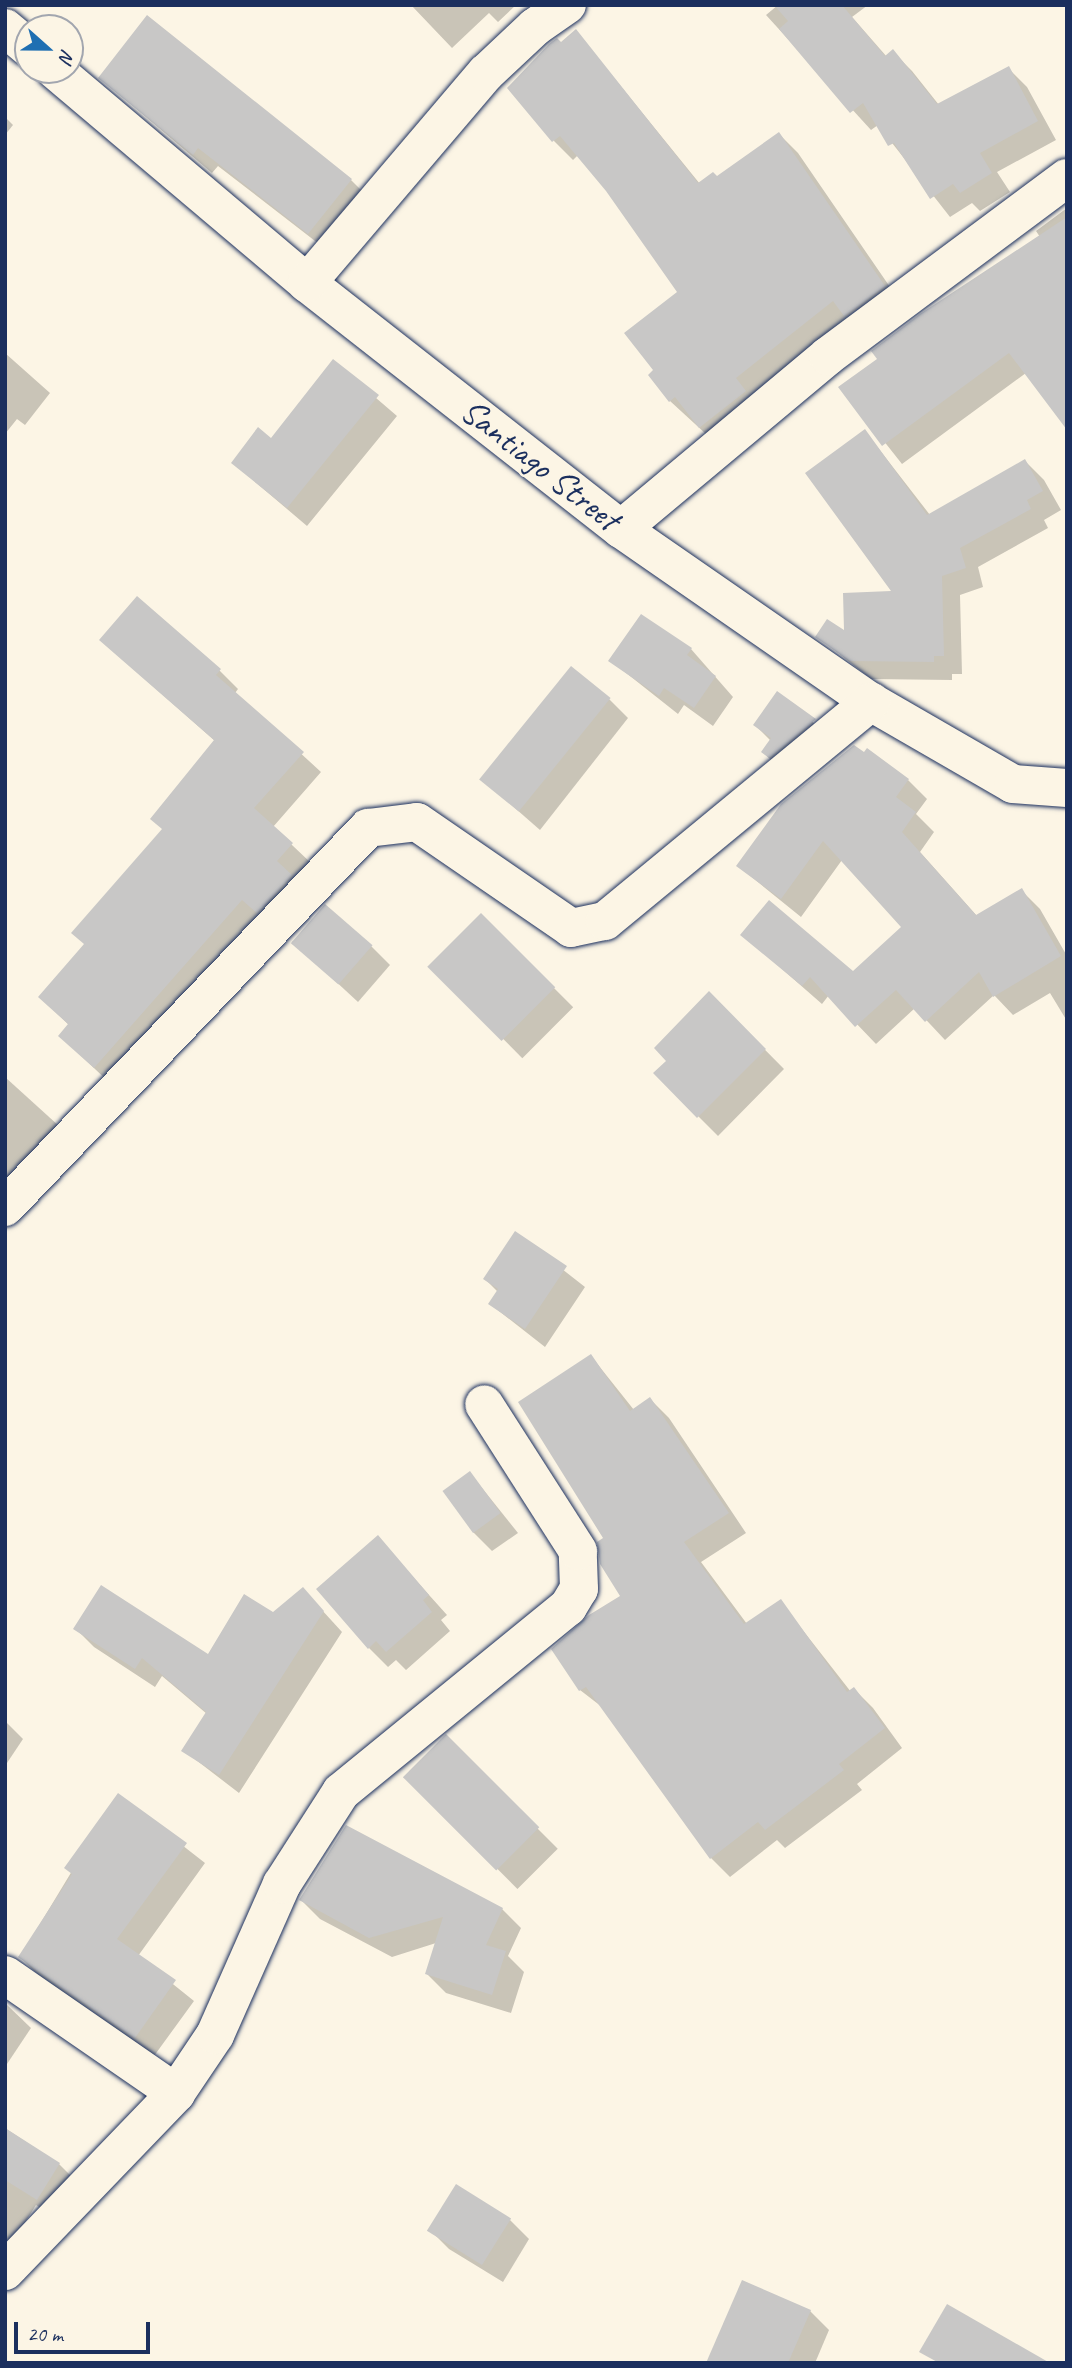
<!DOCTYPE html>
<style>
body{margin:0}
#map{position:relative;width:1072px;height:2368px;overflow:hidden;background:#fcf5e5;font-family:Caveat,sans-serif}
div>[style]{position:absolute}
.shadow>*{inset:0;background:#0003;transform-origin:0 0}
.building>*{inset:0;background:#c8c7c6;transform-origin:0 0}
.roads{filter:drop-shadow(0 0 2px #1b2f5e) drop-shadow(0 0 2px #1b2f5e)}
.minor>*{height:38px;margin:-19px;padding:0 19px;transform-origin:19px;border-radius:19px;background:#fcf5e5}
span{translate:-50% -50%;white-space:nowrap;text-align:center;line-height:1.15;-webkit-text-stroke:5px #fcf5e5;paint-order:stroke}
.street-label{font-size:35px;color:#1b2f5e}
.frame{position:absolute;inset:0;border:7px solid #1b2f5e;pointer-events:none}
.north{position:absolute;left:14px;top:14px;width:70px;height:70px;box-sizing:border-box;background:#fcf5e5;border:2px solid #a2a6af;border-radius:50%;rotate:111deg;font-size:19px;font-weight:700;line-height:28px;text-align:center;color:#1b2f5e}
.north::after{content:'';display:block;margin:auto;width:24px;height:32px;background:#1f6fb2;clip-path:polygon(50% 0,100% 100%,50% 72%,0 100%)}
.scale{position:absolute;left:14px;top:2322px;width:136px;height:32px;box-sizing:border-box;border:4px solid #1b2f5e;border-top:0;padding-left:9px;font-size:21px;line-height:24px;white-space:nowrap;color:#1b2f5e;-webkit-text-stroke:5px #fcf5e5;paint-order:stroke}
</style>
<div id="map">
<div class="shadow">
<i style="clip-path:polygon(411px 5px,516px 5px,498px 22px,489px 13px,452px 48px)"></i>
<i style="clip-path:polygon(778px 5px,868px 5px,852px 17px,887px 57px,893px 52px,912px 71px,939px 105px,1008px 68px,1027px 87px,1056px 140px,997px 172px,1010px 192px,980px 211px,972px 203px,950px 217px,878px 125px,871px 130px,766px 15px)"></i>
<i style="clip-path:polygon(576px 31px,700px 184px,717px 178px,779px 134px,798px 153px,903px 306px,719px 446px,670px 401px,656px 370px,679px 292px,608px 190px,578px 155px,573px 160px,554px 141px,561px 44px)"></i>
<i style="clip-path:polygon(100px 78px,351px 180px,370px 199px,328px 251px,218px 166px,212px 173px)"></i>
<i style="clip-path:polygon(5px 117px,13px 125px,5px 135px)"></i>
<i style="clip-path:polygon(1067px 208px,1067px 423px,1026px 373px,902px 464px,841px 387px,1040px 237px,1036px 231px)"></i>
<i style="clip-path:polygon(5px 353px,50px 393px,25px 425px,17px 419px,5px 434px)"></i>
<i style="clip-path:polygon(333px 361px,397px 416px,307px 526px,233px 463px,271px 440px)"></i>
<i style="clip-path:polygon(865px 431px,930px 515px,1025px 461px,1044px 480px,1061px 510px,1044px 520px,1048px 528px,978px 567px,983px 587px,960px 595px,962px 674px,952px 674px,952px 680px,871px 679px,817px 636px,845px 634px,894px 592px)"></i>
<i style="clip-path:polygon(691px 649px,733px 697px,713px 726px,684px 705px,678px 714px,611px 661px)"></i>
<i style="clip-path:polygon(121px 658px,219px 670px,238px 689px,235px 693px,321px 772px,273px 827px,311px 863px,113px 1086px,60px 1036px,69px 1025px,40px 997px,86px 945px,164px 830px,215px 741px)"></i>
<i style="clip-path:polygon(777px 694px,834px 739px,782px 771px,763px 752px,771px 741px,755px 725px)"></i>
<i style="clip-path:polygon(609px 699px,628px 718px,540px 830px,483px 780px)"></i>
<i style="clip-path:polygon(908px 780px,927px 799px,916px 814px,934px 832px,920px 852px,977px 916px,1021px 890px,1040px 909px,1067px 956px,1067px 1021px,1050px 993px,1013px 1015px,994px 995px,945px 1040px,915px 1008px,876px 1044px,829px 995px,822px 1004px,743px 935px,853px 973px,904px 927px,842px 860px,801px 917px,738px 866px)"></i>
<i style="left:482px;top:916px;width:129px;height:72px;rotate:45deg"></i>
<i style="clip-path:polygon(292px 941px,371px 946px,390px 965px,358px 1002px)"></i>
<i style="clip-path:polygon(709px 993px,784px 1069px,718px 1136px,655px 1073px,668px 1061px)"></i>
<i style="clip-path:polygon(5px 1077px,59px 1126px,5px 1186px)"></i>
<i style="clip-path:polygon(516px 1233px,585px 1287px,545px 1347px,490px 1304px,498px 1292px,485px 1279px)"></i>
<i style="clip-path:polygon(591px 1356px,634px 1410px,650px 1399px,669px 1418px,746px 1533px,701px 1562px,747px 1624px,780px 1601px,851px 1692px,854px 1689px,873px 1708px,902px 1748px,857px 1784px,862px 1790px,785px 1848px,777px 1840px,730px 1877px,711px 1858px,602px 1707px,580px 1690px,623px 1597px,606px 1538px)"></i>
<i style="clip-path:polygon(470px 1473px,518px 1533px,492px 1551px,473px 1532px)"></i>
<i style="clip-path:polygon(378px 1538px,447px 1615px,441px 1620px,450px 1631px,406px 1670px,396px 1660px,388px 1667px,369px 1648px)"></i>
<i style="clip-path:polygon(321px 1609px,342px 1632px,239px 1793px,183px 1750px,207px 1714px,162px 1676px,155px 1687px,94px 1647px,75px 1628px,208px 1656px,274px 1615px)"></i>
<i style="clip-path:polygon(5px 1721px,23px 1739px,5px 1766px)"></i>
<i style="left:446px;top:1737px;width:158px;height:57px;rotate:45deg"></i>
<i style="clip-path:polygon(118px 1795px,205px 1863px,138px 1956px,194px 2001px,154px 2056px,39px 1976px,20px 1957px)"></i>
<i style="clip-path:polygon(301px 1900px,502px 1909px,521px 1928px,508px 1956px,524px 1972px,511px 2013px,446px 1993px,427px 1974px,436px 1943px,392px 1957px,320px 1919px)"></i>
<i style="clip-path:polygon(5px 2003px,31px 2028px,5px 2067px)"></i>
<i style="clip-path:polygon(5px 2128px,59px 2164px,78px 2183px,56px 2218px,36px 2205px,5px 2254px)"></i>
<i style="clip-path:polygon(510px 2220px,529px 2239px,503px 2282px,449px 2249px,430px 2230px)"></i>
<i style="clip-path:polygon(810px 2311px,829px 2330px,815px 2363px,707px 2363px)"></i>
</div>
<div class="building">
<i style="clip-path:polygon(774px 5px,842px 5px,885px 56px,893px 49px,937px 104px,1009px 66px,1038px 121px,980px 153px,992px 173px,960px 193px,953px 184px,930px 199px,894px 143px,888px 146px,863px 103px,850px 113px,779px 29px,788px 21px)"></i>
<i style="clip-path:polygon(147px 15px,352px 179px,308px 234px,198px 148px,193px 155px,98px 78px)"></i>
<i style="clip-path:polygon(576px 29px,698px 183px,713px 172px,717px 176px,779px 132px,885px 286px,844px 316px,833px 301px,736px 378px,746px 391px,699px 428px,675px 397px,669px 402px,648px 375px,653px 370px,624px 333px,677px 292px,606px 191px,560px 136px,552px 142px,507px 88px,549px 44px,557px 38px,561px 42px)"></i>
<i style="clip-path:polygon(1067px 217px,1067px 430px,1009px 353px,882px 446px,838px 387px,877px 359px,871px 351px,920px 314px)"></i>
<i style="clip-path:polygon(333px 359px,379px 395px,287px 508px,231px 463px,258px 427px,271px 438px)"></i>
<i style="clip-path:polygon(865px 429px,927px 515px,1025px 459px,1043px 491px,1027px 500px,1031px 509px,960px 548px,966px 568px,942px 576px,944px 656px,934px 656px,934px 662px,850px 661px,815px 637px,827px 619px,844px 630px,843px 593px,891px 591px,805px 473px)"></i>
<i style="clip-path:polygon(137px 596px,221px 669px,216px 675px,304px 752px,254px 808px,293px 843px,277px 861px,292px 875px,257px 913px,242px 900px,94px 1068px,58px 1036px,68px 1024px,38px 997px,84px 944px,71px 933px,162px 829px,150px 819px,214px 740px,99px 640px)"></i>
<i style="clip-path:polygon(641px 614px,692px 648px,687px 655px,716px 676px,694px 708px,664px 688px,659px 696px,608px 661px)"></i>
<i style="left:571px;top:666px;width:51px;height:146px;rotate:39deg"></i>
<i style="clip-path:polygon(777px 691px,816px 719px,769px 758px,761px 752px,771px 738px,753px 725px)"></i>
<i style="clip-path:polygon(854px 745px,864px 752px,867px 748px,909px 779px,896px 797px,916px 812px,902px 832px,976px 915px,1022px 888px,1061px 956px,993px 997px,979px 972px,925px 1022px,896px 990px,855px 1027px,810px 977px,802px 986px,740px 935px,769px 900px,853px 971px,901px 927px,823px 841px,781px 899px,736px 866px,781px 804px)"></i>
<i style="left:325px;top:904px;width:63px;height:52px;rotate:41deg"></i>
<i style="left:481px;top:913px;width:105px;height:76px;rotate:45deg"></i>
<i style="clip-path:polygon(709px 991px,766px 1049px,697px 1118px,653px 1073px,666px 1061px,654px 1048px)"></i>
<i style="clip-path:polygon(515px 1231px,567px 1266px,525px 1329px,488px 1304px,498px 1289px,483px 1279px)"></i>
<i style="clip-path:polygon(591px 1354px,630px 1411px,650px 1397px,729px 1513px,684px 1542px,744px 1624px,781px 1599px,847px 1692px,854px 1687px,885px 1728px,839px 1764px,844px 1770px,765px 1830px,758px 1822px,710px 1859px,586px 1687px,579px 1691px,551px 1649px,589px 1615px,620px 1596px,600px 1564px,597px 1542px,603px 1538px,518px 1402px)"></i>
<i style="left:470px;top:1471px;width:52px;height:34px;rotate:54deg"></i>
<i style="clip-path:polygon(378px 1535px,429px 1595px,423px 1600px,432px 1612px,386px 1652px,376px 1641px,368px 1649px,316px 1589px)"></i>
<i style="clip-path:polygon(101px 1585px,208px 1654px,244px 1594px,273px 1612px,303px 1587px,324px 1611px,219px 1775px,181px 1751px,206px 1712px,142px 1658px,135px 1669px,73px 1629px)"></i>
<i style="left:446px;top:1734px;width:132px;height:61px;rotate:45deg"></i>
<i style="clip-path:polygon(118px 1793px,187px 1843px,117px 1939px,176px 1980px,135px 2038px,18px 1957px,72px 1874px,64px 1868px)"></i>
<i style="clip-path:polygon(346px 1825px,503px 1908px,486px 1945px,506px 1951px,492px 1995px,425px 1974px,443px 1917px,369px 1938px,299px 1900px)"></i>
<i style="clip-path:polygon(5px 2128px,60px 2163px,37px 2200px,5px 2180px)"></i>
<i style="left:456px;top:2184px;width:65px;height:55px;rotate:32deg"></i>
<i style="clip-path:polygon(742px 2280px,811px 2310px,788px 2363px,706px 2363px)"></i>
<i style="clip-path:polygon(947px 2304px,1050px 2363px,939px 2363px,919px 2352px)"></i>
</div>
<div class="roads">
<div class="minor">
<i style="left:5px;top:28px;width:30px;rotate:40deg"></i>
<i style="left:55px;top:70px;width:330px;rotate:40.2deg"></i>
<i style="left:307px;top:283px;width:399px;rotate:38.1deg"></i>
<i style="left:621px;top:529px;width:304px;rotate:34.7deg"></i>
<i style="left:871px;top:702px;width:164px;rotate:30deg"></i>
<i style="left:1013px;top:784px;width:54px;rotate:4.2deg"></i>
<i style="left:307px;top:283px;width:276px;rotate:-49.6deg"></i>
<i style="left:486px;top:73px;width:67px;rotate:-43.2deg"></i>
<i style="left:535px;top:27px;width:39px;rotate:-35deg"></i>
<i style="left:621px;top:529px;width:270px;rotate:-39.9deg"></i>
<i style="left:828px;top:356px;width:298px;rotate:-36.7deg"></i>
<i style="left:5px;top:1207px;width:525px;rotate:-46.24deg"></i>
<i style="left:368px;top:828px;width:49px;rotate:-7deg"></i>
<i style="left:417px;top:822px;width:187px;rotate:34.5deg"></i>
<i style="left:571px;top:928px;width:35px;rotate:-12deg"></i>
<i style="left:605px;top:921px;width:345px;rotate:-39.5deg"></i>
<i style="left:5px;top:1975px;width:208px;rotate:34.6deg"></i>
<i style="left:5px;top:2271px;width:247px;rotate:-46.1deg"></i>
<i style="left:176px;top:2093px;width:70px;rotate:-56.1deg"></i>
<i style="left:215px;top:2035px;width:165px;rotate:-66.1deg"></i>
<i style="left:282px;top:1884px;width:109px;rotate:-57.3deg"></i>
<i style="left:341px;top:1792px;width:293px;rotate:-39.2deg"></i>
<i style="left:568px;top:1607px;width:21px;rotate:-59deg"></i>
<i style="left:579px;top:1589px;width:38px;rotate:-92deg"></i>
<i style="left:578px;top:1551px;width:174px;rotate:-122.6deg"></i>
</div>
</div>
<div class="street-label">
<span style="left:540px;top:465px;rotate:38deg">Santiago Street</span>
</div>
<div class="frame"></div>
<div class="north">N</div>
<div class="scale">20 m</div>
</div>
